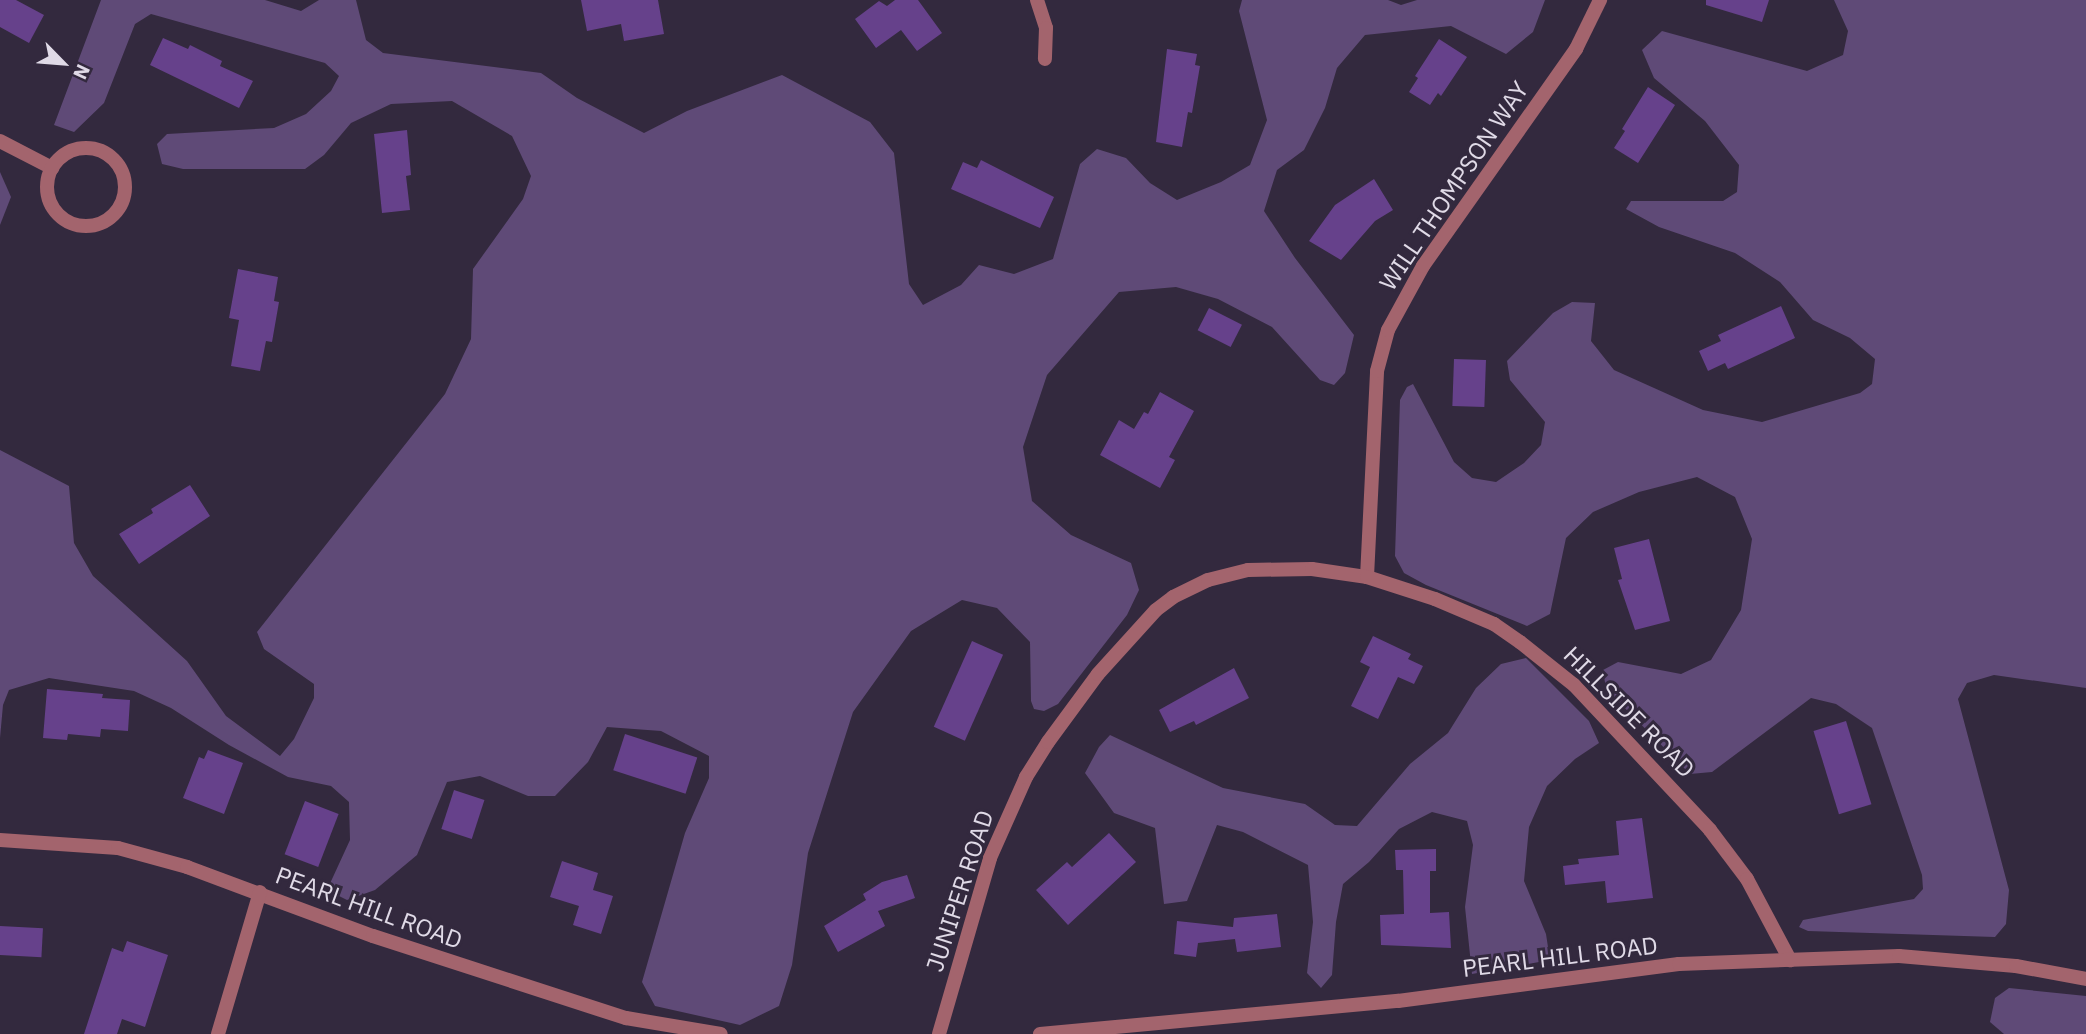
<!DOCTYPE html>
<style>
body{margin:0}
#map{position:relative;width:2086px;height:1034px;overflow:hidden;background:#33293e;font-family:"IBM Plex Sans",sans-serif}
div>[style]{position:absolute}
.green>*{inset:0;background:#5f4a77}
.building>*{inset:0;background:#66418b;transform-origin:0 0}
.street>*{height:14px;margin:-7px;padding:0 7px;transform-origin:7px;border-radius:7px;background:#a3646d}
.street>.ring{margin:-7px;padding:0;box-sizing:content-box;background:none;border:14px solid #a3646d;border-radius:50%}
span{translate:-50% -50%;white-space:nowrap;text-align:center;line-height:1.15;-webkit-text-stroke:6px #33293e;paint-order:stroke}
.street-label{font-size:24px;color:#e0dae7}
.north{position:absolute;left:28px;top:28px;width:70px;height:70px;-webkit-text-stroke:5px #33293e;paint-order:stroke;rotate:115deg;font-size:19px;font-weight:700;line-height:28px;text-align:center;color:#e0dae7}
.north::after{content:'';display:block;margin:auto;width:24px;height:32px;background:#e0dae7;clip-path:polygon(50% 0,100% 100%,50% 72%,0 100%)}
</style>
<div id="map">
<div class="green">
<i style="clip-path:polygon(101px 0,265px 0,301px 11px,319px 0,356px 0,366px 40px,383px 53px,541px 73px,577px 98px,644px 133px,687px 111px,782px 75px,870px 122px,894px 153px,909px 284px,923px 305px,961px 285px,979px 265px,1014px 274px,1053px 259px,1080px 164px,1097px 149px,1126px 158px,1150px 183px,1177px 200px,1221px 182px,1250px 165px,1267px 120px,1239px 11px,1242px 0,1388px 0,1401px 5px,1417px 0,1545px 0,1533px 32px,1506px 54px,1451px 26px,1365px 35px,1337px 68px,1325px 108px,1304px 150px,1277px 170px,1264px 211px,1295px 258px,1354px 335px,1345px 373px,1334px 385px,1320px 380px,1272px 327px,1218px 299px,1176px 287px,1119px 292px,1047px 375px,1023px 447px,1032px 501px,1071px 535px,1131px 563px,1139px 590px,1127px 615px,1058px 704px,1044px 711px,1034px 709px,1031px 701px,1030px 642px,997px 608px,962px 600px,911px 631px,853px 712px,808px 853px,792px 965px,779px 1006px,740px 1025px,655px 1006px,642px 982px,685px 833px,709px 778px,709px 756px,661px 731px,607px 727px,588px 762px,555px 796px,528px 796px,480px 776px,447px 782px,417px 855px,375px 890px,347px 900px,327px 890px,350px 840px,349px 802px,331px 786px,288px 777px,229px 745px,171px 708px,134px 691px,49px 678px,9px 690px,3px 705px,0 738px,0 450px,69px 486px,74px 543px,93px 576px,187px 661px,226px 716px,280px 756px,294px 739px,314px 698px,314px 684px,264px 649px,257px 632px,445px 394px,471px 339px,473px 269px,523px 199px,531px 176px,512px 136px,452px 101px,391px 104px,351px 123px,324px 155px,305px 169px,183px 169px,162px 164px,157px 144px,167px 134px,274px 128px,306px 114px,331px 91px,339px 76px,325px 63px,151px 14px,135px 24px,104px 103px,74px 132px,54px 125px)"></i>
<i style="clip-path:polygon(1834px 0,2086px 0,2086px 688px,1994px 675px,1967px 683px,1958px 699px,2009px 890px,2006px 924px,1995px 937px,1808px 931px,1799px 927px,1803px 920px,1914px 899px,1923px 889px,1922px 875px,1872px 728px,1836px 704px,1811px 698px,1712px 772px,1690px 774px,1606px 689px,1603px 670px,1618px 662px,1681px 674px,1711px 660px,1741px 610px,1752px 539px,1735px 497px,1697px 477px,1639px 492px,1593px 512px,1566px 538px,1550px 614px,1527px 626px,1426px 585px,1404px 573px,1395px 556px,1400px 400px,1407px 387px,1413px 384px,1454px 462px,1472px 478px,1496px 482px,1524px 463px,1541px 445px,1545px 422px,1510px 380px,1507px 361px,1553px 313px,1572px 302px,1595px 303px,1591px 341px,1614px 370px,1703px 410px,1762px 422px,1860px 393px,1872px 384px,1875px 359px,1850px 338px,1813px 320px,1780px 282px,1735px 253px,1659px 227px,1626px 209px,1631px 201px,1723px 201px,1737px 192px,1739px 165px,1705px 121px,1654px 78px,1642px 50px,1662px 31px,1807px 71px,1843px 55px,1848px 31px)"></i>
<i style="clip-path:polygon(0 172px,11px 197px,0 225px)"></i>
<i style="clip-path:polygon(1526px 658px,1589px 721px,1599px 743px,1575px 759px,1547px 786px,1529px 827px,1524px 881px,1546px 934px,1550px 960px,1472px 974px,1465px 907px,1473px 845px,1467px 821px,1432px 812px,1399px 829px,1369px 862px,1343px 884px,1336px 922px,1332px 975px,1321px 988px,1307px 973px,1313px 922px,1308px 865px,1243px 832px,1217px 825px,1187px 901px,1164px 904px,1155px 828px,1114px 813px,1085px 773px,1099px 747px,1110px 735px,1223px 788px,1305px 804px,1335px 825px,1357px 826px,1410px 764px,1448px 733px,1476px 688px,1501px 664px)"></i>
<i style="clip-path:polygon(2009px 988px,2086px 996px,2086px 1034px,2004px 1034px,1990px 1022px,1995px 998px)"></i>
</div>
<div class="building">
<i style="clip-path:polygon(0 0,16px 0,44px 15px,29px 43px,0 27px)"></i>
<i style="clip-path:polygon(581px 0,658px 0,664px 34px,624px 41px,621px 24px,587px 31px)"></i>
<i style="clip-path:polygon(895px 0,918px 0,942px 33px,917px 51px,901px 30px,876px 48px,855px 19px,879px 1px,887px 6px)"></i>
<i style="clip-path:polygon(1706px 0,1769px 0,1762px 22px,1706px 5px)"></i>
<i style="clip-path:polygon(163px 38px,188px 49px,190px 45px,222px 61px,220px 66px,253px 81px,239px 108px,150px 65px)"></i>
<i style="clip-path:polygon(1439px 39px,1467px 57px,1441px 96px,1438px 93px,1430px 105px,1409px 92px,1418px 78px,1415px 76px)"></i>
<i style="clip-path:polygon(1167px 49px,1197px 54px,1195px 65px,1200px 66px,1192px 113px,1188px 112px,1182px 147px,1156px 142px)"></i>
<i style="clip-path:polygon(1648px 87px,1675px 105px,1638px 163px,1614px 148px,1625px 131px,1622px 129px)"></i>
<i style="clip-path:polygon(407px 130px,411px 175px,406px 176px,410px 210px,382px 213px,374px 134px)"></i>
<i style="clip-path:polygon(981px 160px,1054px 197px,1040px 228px,951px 189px,963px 162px,977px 168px)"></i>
<i style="clip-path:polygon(1374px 179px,1393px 210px,1375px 221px,1341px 260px,1309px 241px,1335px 205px)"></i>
<i style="clip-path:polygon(238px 269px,278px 277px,274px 301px,279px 302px,272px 342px,266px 341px,260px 371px,231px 366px,239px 320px,229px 318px)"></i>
<i style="clip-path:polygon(1781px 306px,1795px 338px,1728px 369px,1725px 363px,1708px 371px,1699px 351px,1721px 341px,1718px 335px)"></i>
<i style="left:1209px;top:308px;width:37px;height:25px;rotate:27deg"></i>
<i style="left:1454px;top:359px;width:32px;height:47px;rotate:2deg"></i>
<i style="clip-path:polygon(1160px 392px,1194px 411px,1169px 457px,1175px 460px,1160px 488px,1100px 455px,1119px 420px,1134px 429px,1144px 412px,1148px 414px)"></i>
<i style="clip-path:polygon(190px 485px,210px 516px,139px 564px,119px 534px,153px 513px,151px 509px)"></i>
<i style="clip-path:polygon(1649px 539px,1670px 621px,1635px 630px,1618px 580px,1622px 579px,1614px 548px)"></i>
<i style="clip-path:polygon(1373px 636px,1411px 654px,1408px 659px,1423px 666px,1414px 684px,1398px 677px,1378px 719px,1351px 706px,1370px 667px,1360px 662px)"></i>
<i style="left:972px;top:641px;width:34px;height:94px;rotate:24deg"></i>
<i style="clip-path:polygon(1234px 668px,1249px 698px,1196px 725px,1194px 721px,1170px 732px,1159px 710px)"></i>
<i style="clip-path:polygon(47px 689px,103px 694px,102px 698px,130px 700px,128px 731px,101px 729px,100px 737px,68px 734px,67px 740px,43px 738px)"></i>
<i style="left:1846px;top:721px;width:87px;height:34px;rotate:73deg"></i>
<i style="left:625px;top:734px;width:76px;height:38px;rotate:18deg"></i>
<i style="clip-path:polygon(208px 750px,243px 763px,224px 814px,183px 798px,199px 757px,204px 759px)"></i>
<i style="left:454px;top:790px;width:32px;height:41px;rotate:18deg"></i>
<i style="left:305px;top:801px;width:36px;height:57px;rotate:21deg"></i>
<i style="clip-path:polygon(1642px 818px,1653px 898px,1607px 903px,1605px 881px,1565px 885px,1563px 866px,1579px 864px,1578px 859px,1619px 855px,1616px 821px)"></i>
<i style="clip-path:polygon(1109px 833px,1136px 862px,1068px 925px,1036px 890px,1067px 862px,1072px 867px)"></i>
<i style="clip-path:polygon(1436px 849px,1436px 871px,1430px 871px,1430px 913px,1449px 912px,1451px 948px,1381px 945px,1380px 915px,1404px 914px,1403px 870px,1396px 870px,1395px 850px)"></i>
<i style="clip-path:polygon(562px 861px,598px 873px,593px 890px,613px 896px,601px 934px,573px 925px,579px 906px,550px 897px)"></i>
<i style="clip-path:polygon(907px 875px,915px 898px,878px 911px,885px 926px,838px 952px,824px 926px,866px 900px,863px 894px,882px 882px)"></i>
<i style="clip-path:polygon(1277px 914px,1281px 947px,1237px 952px,1235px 939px,1198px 943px,1196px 957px,1174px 954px,1177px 921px,1233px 927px,1234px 918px)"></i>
<i style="left:0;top:926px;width:43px;height:29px;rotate:3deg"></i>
<i style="clip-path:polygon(127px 941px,168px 955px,145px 1027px,122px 1019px,117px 1034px,84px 1034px,112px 948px,123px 952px)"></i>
</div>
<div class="street">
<i style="left:1037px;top:0;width:29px;rotate:72deg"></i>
<i style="left:1046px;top:28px;width:31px;rotate:92deg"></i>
<i style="left:0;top:141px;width:59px;rotate:27.4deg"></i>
<i class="ring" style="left:47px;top:148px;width:64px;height:64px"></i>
<i style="left:1367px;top:577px;width:206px;rotate:-87.2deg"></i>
<i style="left:1377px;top:371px;width:42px;rotate:-75deg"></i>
<i style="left:1388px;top:330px;width:73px;rotate:-61.3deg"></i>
<i style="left:1423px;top:266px;width:266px;rotate:-54.8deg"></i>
<i style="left:1576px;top:49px;width:55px;rotate:-63.9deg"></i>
<i style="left:0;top:840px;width:118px;rotate:3.9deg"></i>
<i style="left:118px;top:848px;width:72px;rotate:15.4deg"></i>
<i style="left:187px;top:867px;width:198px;rotate:20.4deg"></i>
<i style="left:373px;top:936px;width:266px;rotate:18deg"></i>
<i style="left:626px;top:1018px;width:96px;rotate:9.6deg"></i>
<i style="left:218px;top:1034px;width:148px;rotate:-73.5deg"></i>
<i style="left:939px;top:1034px;width:183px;rotate:-73.8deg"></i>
<i style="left:990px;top:858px;width:89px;rotate:-66deg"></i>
<i style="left:1026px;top:777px;width:41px;rotate:-57.8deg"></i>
<i style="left:1048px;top:742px;width:84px;rotate:-53.7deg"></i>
<i style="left:1098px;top:674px;width:86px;rotate:-47.8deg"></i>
<i style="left:1156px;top:610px;width:21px;rotate:-37deg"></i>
<i style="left:1173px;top:597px;width:39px;rotate:-26deg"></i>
<i style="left:1208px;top:580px;width:41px;rotate:-14deg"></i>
<i style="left:1248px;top:570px;width:64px;rotate:-0.9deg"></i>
<i style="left:1312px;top:569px;width:56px;rotate:8.3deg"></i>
<i style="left:1367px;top:577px;width:71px;rotate:17.9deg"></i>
<i style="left:1435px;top:599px;width:64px;rotate:23deg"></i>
<i style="left:1494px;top:624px;width:32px;rotate:35deg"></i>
<i style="left:1520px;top:642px;width:69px;rotate:38.5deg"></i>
<i style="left:1574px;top:685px;width:199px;rotate:46.8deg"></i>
<i style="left:1710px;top:830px;width:61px;rotate:52.9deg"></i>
<i style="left:1747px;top:879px;width:92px;rotate:62deg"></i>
<i style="left:1040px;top:1034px;width:360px;rotate:-5.3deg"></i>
<i style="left:1398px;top:1001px;width:283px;rotate:-7.5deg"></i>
<i style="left:1679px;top:964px;width:220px;rotate:-2.1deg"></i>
<i style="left:1899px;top:956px;width:117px;rotate:4.9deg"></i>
<i style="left:2016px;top:966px;width:71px;rotate:10.5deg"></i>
</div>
<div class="street-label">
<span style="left:1454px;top:186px;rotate:-56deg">WILL THOMPSON WAY</span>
<span style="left:1629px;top:712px;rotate:45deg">HILLSIDE ROAD</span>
<span style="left:960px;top:891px;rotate:-72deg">JUNIPER ROAD</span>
<span style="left:369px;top:908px;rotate:20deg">PEARL HILL ROAD</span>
<span style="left:1560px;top:957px;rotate:-7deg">PEARL HILL ROAD</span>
</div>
<div class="north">N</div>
</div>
